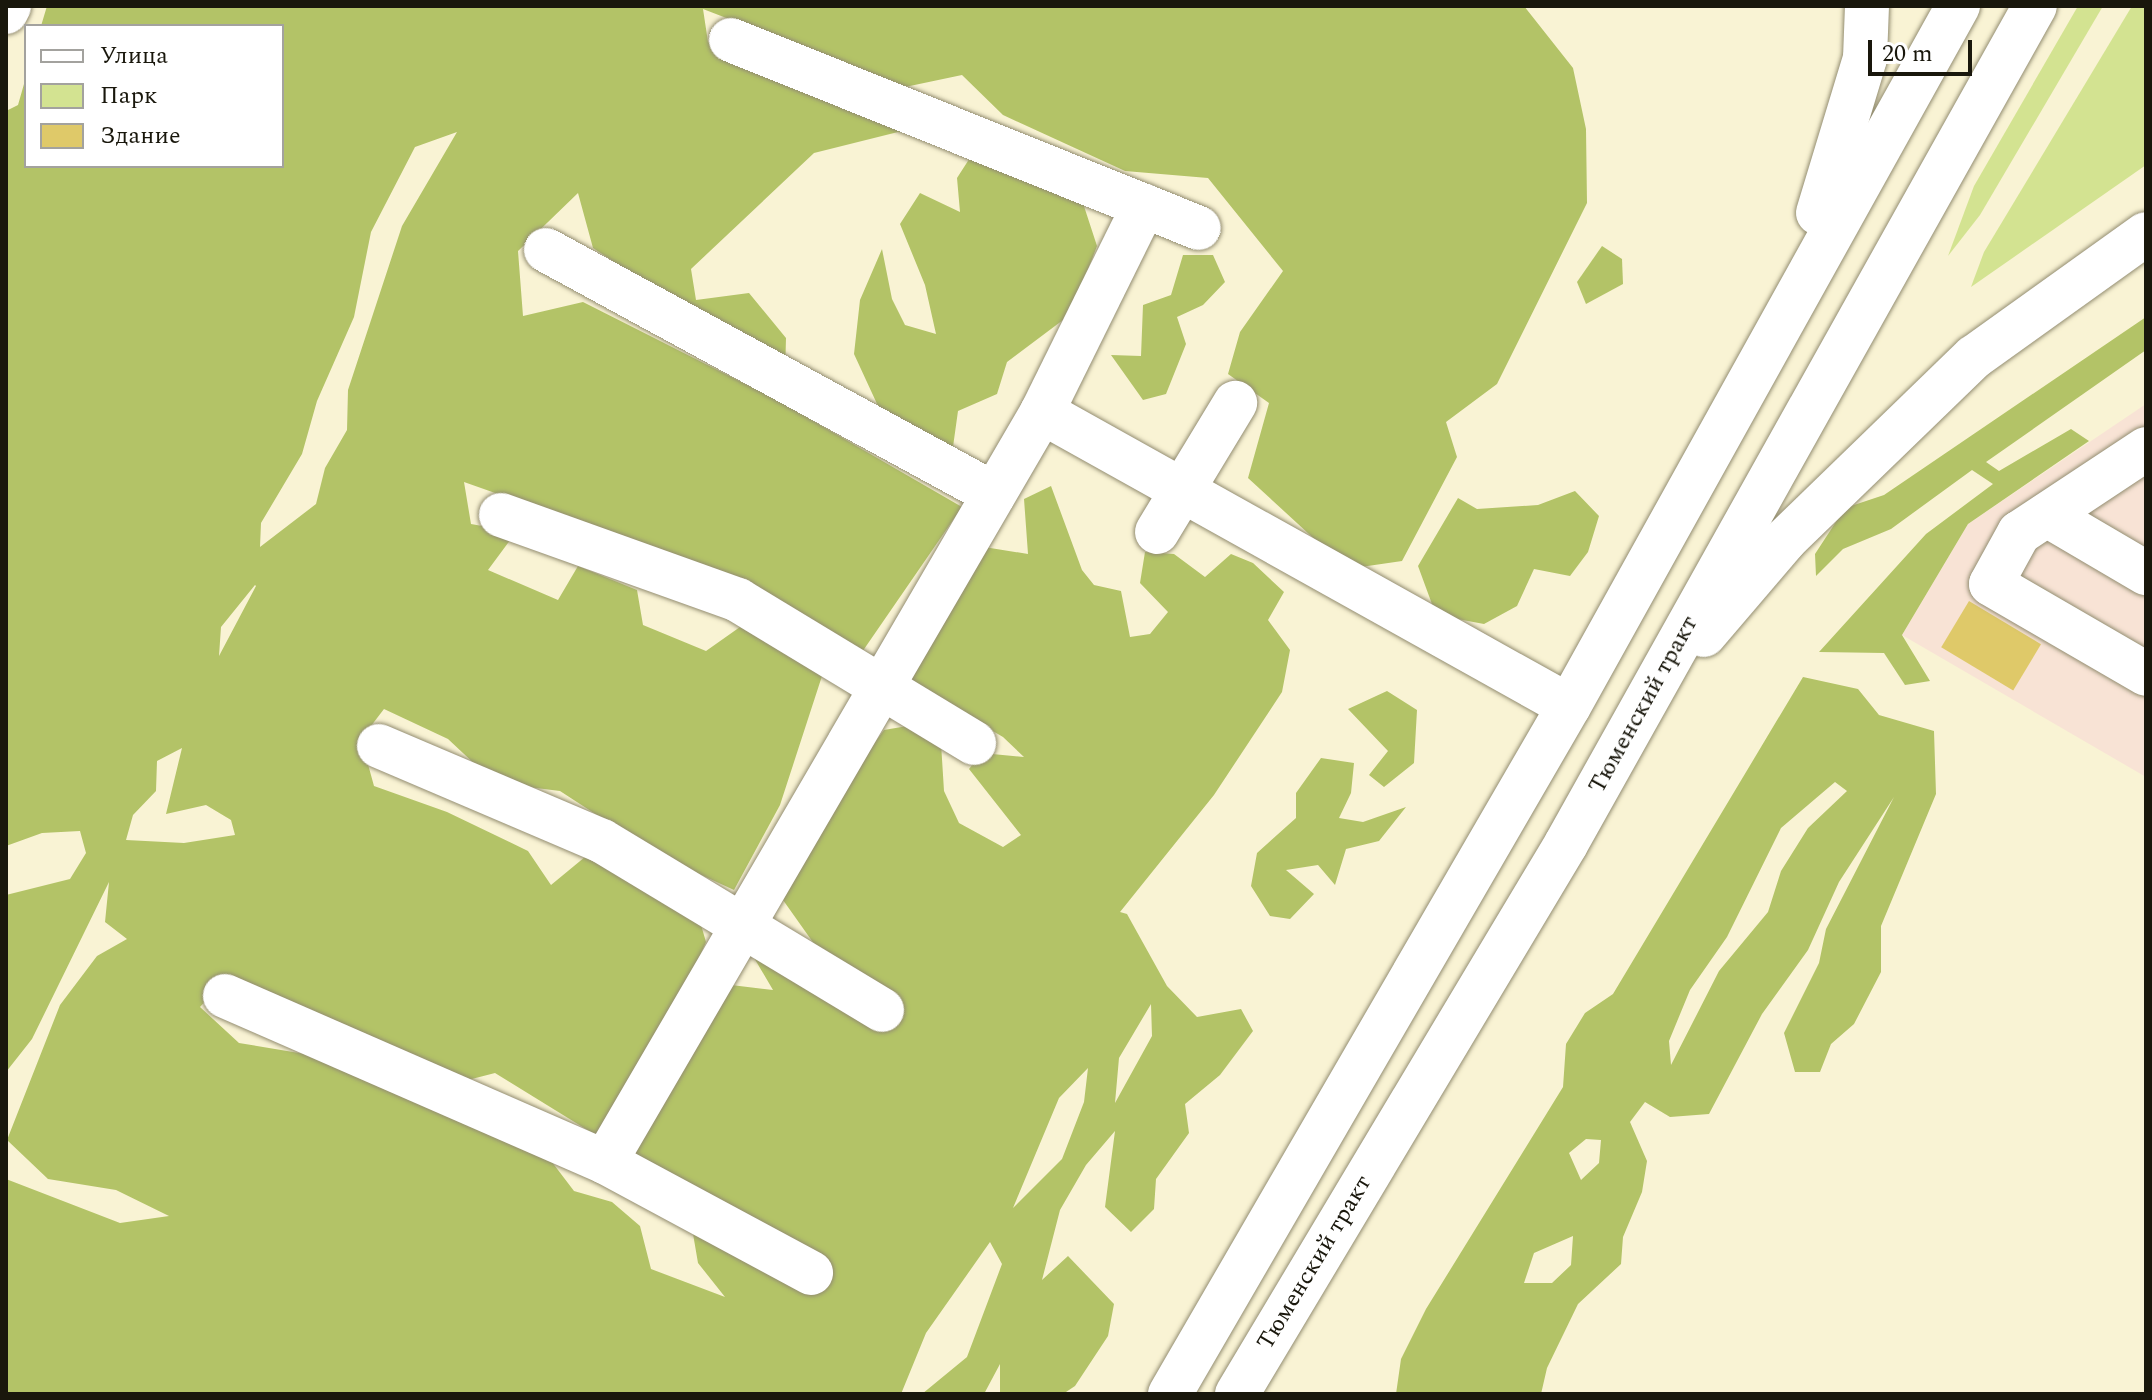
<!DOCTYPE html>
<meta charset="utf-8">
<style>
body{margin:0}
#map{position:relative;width:2152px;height:1400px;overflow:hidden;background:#f9f3d4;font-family:Spectral,serif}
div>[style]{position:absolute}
.commercial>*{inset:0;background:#f8e3d5}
.green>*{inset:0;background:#d3e391}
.forest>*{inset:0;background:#b3c367}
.building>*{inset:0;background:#dfc969;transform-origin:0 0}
.roads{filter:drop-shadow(0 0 2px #938d71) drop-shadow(0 0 2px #938d71)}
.minor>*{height:44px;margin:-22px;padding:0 22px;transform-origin:22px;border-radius:22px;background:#fff}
.major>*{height:44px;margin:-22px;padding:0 22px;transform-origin:22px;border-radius:22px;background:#fff}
span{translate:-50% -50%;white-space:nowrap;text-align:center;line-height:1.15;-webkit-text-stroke:6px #fff;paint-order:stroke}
.street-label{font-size:24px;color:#19170c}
.frame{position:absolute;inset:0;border:8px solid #19170c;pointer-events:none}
.legend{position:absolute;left:24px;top:24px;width:260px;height:144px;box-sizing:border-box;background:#fff;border:2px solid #a3a29e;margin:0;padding:10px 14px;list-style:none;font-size:24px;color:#19170c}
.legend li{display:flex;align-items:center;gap:16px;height:40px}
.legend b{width:40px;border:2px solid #a3a29e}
.scale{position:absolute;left:1868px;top:40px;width:104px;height:36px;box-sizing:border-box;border:4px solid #19170c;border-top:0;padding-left:10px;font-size:24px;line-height:28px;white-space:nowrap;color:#19170c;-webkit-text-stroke:6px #fff;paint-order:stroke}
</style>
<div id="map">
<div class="commercial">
<i style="clip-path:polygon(2146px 404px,2146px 777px,1902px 635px,1968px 524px)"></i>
</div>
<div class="green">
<i style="clip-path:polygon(2078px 6px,2103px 6px,1980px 215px,1948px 256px,1974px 186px)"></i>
<i style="clip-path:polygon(2132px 6px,2146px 6px,2146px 165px,1971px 287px,1984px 252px)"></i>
</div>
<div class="forest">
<i style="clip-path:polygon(evenodd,47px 6px,1524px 6px,1573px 68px,1586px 129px,1587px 203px,1497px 384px,1446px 422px,1457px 457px,1402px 561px,1347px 569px,1248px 478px,1269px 403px,1228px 374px,1240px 332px,1283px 271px,1208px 178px,1125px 171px,1003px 115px,962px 75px,905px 87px,703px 9px,708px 42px,864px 101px,906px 130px,814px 153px,691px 269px,696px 300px,749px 293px,786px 338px,785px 375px,593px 248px,578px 193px,518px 251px,523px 316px,583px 302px,777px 400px,962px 507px,860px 655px,745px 582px,464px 482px,471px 524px,516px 532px,488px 570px,558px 600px,578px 566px,637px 590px,643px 625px,706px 651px,740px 627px,822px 676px,780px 805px,734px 890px,660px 856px,560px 791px,495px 783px,448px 739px,384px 709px,361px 739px,374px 786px,447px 812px,528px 851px,551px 885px,591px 852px,699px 918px,706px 942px,676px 1009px,602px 1139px,495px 1073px,464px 1081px,227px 977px,200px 1007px,239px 1043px,305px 1054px,542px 1149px,574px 1191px,612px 1202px,640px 1226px,651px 1269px,725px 1297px,698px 1263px,692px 1228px,625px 1142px,723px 984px,773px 990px,750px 951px,817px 948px,783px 900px,844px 784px,884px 730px,919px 724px,941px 743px,944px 791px,959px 823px,1003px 847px,1021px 835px,969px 769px,982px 753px,1024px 757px,1003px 737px,911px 683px,914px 653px,978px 546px,1028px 554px,1024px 499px,1051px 486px,1082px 570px,1094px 585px,1121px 591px,1130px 637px,1150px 634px,1168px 612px,1140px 583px,1145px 552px,1174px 554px,1205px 577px,1231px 554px,1253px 563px,1284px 592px,1268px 620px,1290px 650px,1282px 692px,1214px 795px,1120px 912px,1127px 914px,1167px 986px,1197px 1017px,1241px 1009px,1253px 1031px,1220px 1075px,1185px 1104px,1189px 1133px,1156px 1179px,1154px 1209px,1131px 1232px,1105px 1207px,1115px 1131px,1086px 1165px,1060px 1210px,1042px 1280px,1068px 1256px,1114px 1304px,1108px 1336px,1075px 1386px,1063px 1394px,1000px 1394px,1000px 1364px,984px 1394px,922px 1394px,967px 1357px,1002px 1264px,990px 1242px,926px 1333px,901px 1394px,6px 1394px,6px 1179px,120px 1223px,169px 1216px,116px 1190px,48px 1179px,7px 1140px,60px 1005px,97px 956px,127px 939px,105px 922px,109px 882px,32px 1039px,6px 1072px,6px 895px,70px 879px,86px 853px,80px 831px,42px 833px,6px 846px,6px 111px,18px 105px,26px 77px,26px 166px,282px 166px,282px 26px,41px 26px,47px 6px,457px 132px,402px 226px,348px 390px,347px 430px,325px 468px,316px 504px,260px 547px,261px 523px,302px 454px,317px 401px,354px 317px,371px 232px,415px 147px,457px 132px,47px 6px,255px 585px,256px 586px,219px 656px,221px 627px,255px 585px,47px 6px,182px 748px,166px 814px,206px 805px,231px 820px,235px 835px,184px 843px,126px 840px,133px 815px,156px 791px,157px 761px,182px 748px,47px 6px,1151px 1004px,1152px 1036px,1115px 1103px,1119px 1058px,1151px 1004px,47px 6px,1088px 1068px,1084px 1102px,1062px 1159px,1013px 1208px,1059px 1098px,1088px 1068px)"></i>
<i style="clip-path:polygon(975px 150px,1081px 197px,1097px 246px,1071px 314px,1007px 362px,997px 394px,958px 411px,952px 454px,884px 419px,854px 354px,860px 300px,882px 249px,892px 299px,905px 325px,936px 334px,925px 285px,900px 224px,920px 193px,960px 212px,957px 178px)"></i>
<i style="clip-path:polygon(1602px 246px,1622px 259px,1623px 284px,1586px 304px,1577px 282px)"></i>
<i style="clip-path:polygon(1183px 255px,1213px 255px,1225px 282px,1203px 305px,1177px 317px,1186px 344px,1166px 394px,1143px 400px,1111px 355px,1141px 356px,1143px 305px,1171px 295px)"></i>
<i style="clip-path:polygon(2146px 317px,2146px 350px,1986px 462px,1999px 471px,2071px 429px,2089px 441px,1968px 524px,1902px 635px,1930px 681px,1905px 685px,1884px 653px,1819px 652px,1926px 534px,1993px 484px,1972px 470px,1891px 529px,1843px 549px,1816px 576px,1815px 554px,1845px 508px,1884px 495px)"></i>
<i style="clip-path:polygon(1575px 491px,1599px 516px,1588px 552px,1570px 576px,1534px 569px,1517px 606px,1484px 624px,1436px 615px,1418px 566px,1458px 498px,1477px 509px,1538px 505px)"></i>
<i style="clip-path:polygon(evenodd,1803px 677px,1858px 689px,1879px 715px,1934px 731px,1936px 794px,1881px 926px,1881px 972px,1854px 1024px,1831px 1044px,1820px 1072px,1795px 1072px,1784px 1033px,1819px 963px,1826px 929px,1894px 797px,1839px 882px,1808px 950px,1762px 1014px,1709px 1114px,1670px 1117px,1645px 1102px,1630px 1122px,1647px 1161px,1642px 1192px,1623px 1237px,1621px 1264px,1578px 1304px,1547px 1368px,1541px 1394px,1396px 1394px,1401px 1359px,1426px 1309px,1563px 1087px,1566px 1044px,1585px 1013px,1613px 994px,1803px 677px,1835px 782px,1847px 791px,1808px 828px,1781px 871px,1768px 912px,1719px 971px,1671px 1065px,1669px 1041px,1690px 990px,1727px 937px,1781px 828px,1835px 782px,1803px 677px,1586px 1139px,1601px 1140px,1599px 1163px,1581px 1180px,1569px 1153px,1586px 1139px,1803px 677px,1573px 1236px,1571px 1265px,1552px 1283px,1524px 1283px,1534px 1253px,1573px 1236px)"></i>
<i style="clip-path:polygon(1387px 691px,1417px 710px,1414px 763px,1384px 787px,1369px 775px,1388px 751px,1348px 709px)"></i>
<i style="clip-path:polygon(1321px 758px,1354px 763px,1351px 793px,1339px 818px,1363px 822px,1406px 807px,1379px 841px,1346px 849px,1335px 885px,1318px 865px,1286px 870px,1314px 894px,1290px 919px,1270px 916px,1251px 886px,1257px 853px,1296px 818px,1296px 793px)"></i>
</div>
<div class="building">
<i style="left:1969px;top:601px;width:84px;height:54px;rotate:31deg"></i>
</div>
<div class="roads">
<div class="minor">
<i style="left:6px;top:12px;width:7px;rotate:-63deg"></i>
<i style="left:731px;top:40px;width:504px;rotate:21.89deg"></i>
<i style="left:546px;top:250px;width:510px;rotate:28.57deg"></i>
<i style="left:1042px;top:412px;width:603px;rotate:29.16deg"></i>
<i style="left:2146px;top:449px;width:152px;rotate:146.5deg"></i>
<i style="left:2019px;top:533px;width:58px;rotate:118.8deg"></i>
<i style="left:1991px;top:584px;width:179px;rotate:30.1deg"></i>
<i style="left:501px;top:515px;width:252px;rotate:19.7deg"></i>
<i style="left:738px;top:600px;width:276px;rotate:31.2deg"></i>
<i style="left:2047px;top:515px;width:115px;rotate:30.4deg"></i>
<i style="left:1157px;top:532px;width:151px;rotate:-58.8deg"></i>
<i style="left:379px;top:746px;width:242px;rotate:23.1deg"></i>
<i style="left:602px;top:841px;width:327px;rotate:31.1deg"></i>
<i style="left:225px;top:996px;width:415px;rotate:23.6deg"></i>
<i style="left:605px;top:1162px;width:234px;rotate:28.3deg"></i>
<i style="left:605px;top:1162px;width:868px;rotate:-59.77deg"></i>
<i style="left:1042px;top:412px;width:230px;rotate:-63.7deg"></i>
</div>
<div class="major">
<i style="left:1818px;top:213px;width:162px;rotate:-73.1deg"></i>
<i style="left:1865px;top:58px;width:52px;rotate:-87.8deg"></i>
<i style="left:1704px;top:635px;width:125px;rotate:-49.5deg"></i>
<i style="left:1785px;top:540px;width:263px;rotate:-44.1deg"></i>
<i style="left:1974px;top:357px;width:211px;rotate:-35.6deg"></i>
<i style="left:1170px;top:1394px;width:795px;rotate:-59.89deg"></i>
<i style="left:1569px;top:706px;width:801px;rotate:-60.94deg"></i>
<i style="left:1237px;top:1394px;width:641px;rotate:-59.11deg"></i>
<i style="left:1566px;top:844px;width:960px;rotate:-60.77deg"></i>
</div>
</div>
<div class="street-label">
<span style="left:1644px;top:705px;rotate:-61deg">Тюменский тракт</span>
<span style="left:1315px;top:1263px;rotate:-59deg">Тюменский тракт</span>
</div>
<div class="frame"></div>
<ul class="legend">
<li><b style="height:10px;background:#fff"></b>Улица</li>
<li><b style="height:22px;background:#d3e391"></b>Парк</li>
<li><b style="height:22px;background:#dfc969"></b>Здание</li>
</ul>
<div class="scale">20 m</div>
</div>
